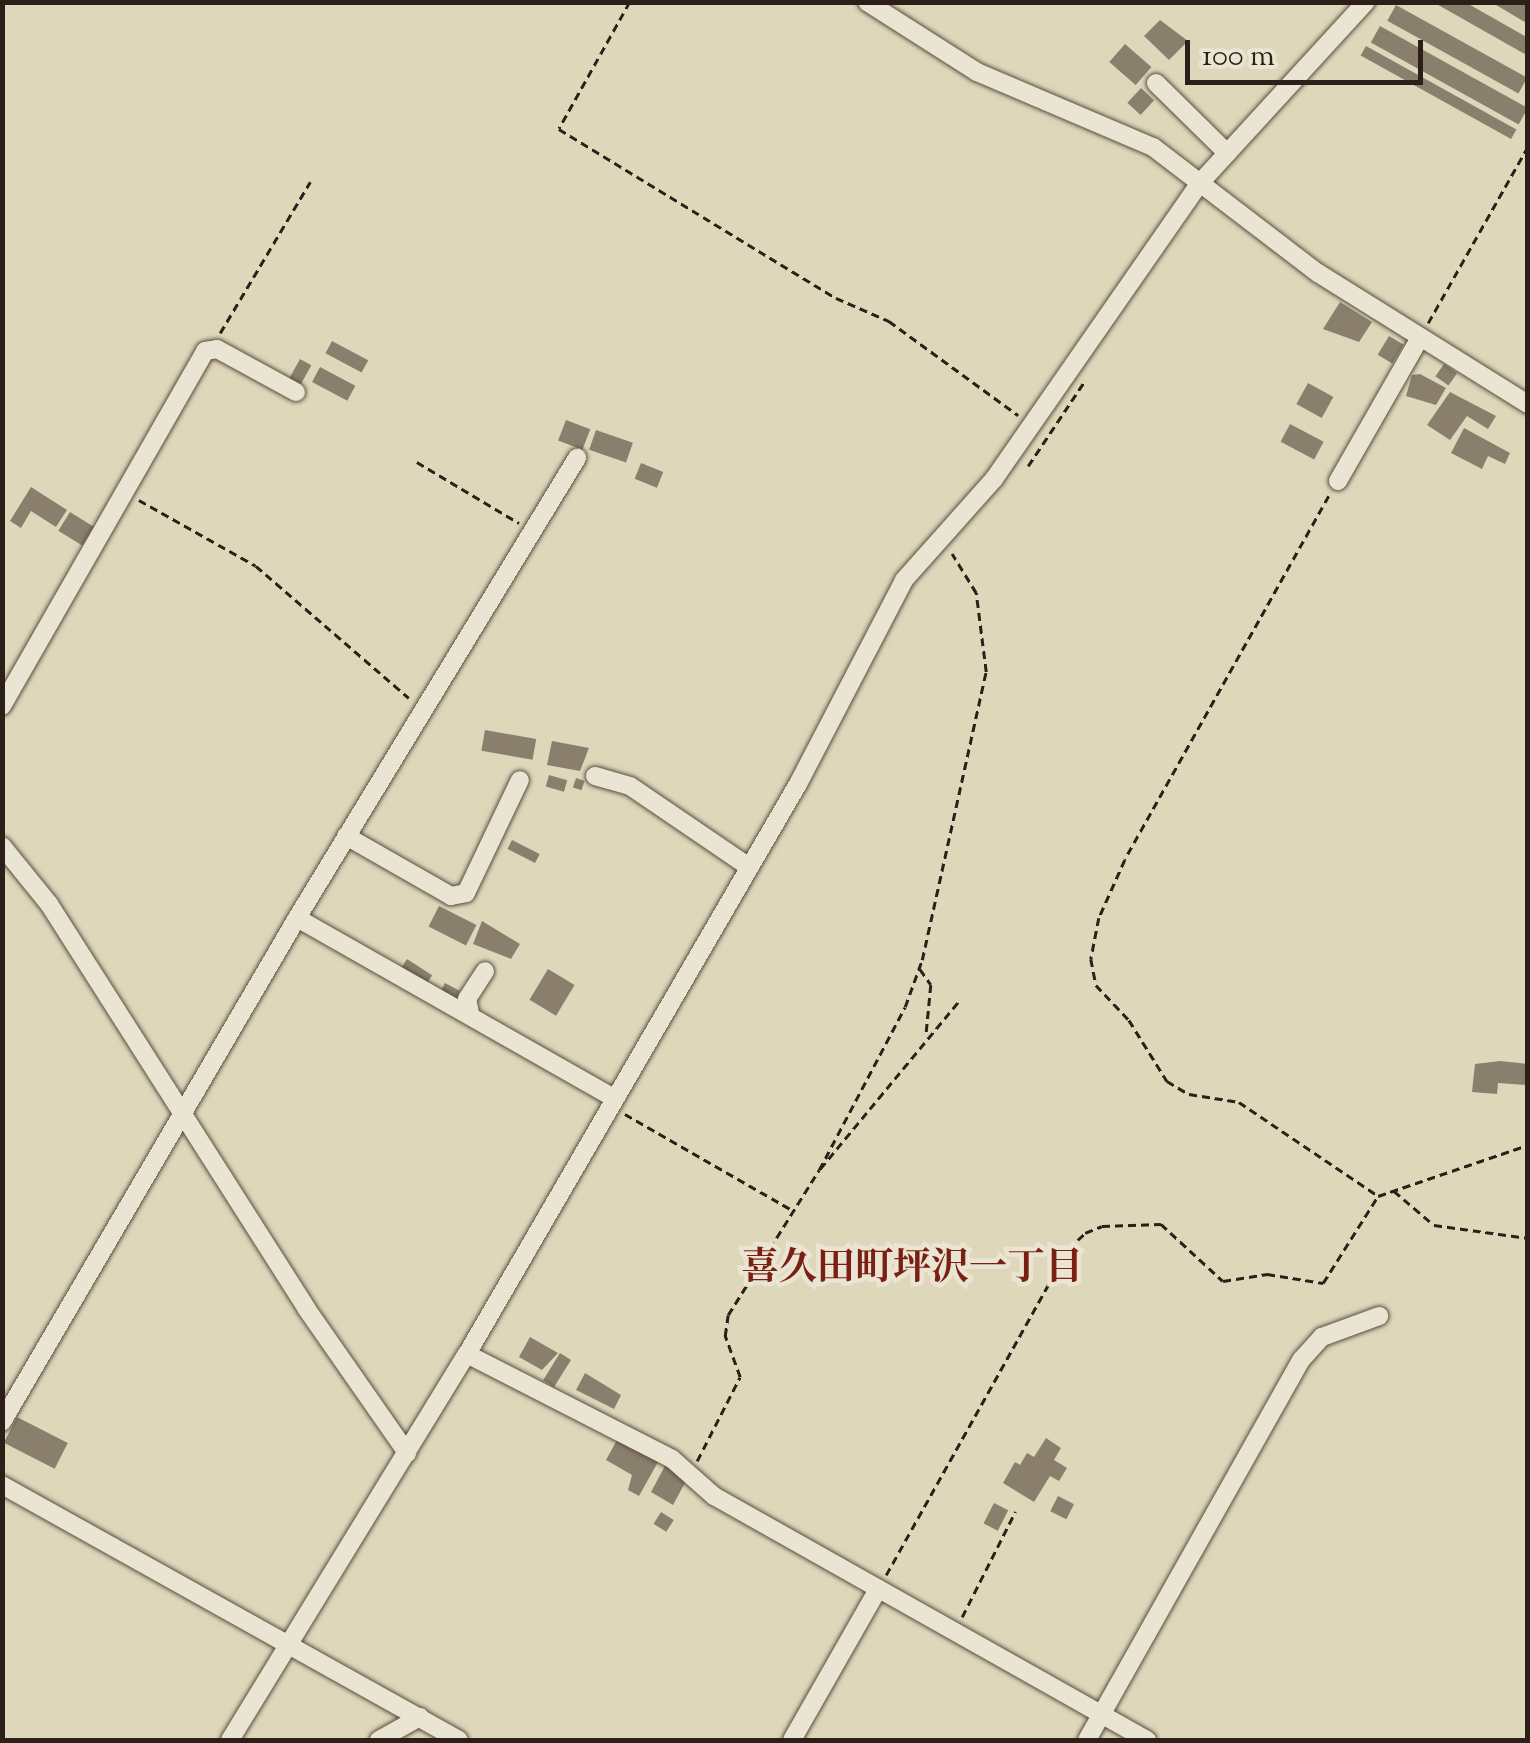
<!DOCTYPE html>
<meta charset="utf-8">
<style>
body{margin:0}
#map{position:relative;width:1530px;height:1743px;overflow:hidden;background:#dfd7ba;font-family:"Sorts Mill Goudy","Noto Serif JP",serif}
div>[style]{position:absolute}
.building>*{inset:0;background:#897f6c;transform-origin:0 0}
.path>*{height:2.5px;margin-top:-1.25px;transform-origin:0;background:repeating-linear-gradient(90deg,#2c1f17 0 8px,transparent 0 13px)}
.roads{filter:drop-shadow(0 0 2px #594d40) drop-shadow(0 0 2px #594d40)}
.minor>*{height:18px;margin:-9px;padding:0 9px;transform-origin:9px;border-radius:9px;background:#eae5d2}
span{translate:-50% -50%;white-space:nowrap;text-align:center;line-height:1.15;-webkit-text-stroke:9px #eae5d2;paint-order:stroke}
.neighbourhood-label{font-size:38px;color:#7a1f14;font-weight:700}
.frame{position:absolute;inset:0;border:5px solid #2c1f17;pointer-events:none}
.scale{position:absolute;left:1185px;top:40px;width:238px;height:45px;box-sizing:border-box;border:5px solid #2c1f17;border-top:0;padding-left:12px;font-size:30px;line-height:35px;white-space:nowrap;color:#2c1f17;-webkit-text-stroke:8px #eae5d2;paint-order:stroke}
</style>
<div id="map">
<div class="building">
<i style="clip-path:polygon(1433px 2px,1465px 2px,1528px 38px,1528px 56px)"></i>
<i style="clip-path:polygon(1491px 2px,1528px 5px,1528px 24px)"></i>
<i style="left:1396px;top:5px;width:150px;height:18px;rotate:29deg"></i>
<i style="clip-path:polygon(1160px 20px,1188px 41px,1169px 60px,1144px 36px)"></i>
<i style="left:1380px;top:26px;width:169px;height:19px;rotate:29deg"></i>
<i style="left:1125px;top:44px;width:35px;height:24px;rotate:41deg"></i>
<i style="left:1366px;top:46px;width:172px;height:11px;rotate:29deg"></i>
<i style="left:1141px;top:88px;width:18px;height:20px;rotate:43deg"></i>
<i style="clip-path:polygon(1340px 302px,1372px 322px,1359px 342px,1323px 329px)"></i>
<i style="left:1389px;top:336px;width:17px;height:22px;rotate:31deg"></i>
<i style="left:332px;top:341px;width:41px;height:14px;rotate:28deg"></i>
<i style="left:300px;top:359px;width:13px;height:24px;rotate:29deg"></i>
<i style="left:1444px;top:364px;width:16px;height:15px;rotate:35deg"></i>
<i style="left:320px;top:367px;width:40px;height:17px;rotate:28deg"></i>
<i style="clip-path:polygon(1420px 374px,1446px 388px,1436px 405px,1406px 396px,1412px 375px)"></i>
<i style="left:1308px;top:383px;width:29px;height:24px;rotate:29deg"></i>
<i style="clip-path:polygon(1450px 392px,1496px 416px,1488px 429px,1467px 416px,1450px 440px,1427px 425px)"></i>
<i style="left:566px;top:420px;width:26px;height:22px;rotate:21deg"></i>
<i style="left:1290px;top:424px;width:38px;height:20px;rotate:28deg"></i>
<i style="clip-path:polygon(1464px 428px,1510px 453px,1505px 464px,1488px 456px,1482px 469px,1451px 453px)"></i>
<i style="left:596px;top:430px;width:39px;height:21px;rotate:19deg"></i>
<i style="left:641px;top:463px;width:24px;height:17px;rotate:22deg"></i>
<i style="clip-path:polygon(31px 487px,67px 510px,56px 527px,31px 511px,21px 528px,10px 521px)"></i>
<i style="left:70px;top:512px;width:28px;height:22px;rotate:32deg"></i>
<i style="left:485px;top:730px;width:52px;height:21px;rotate:10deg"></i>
<i style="clip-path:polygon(552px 741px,589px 748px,580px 771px,547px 765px)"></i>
<i style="left:549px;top:775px;width:19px;height:12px;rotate:16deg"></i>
<i style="left:576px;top:778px;width:9px;height:10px;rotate:18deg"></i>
<i style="left:512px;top:840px;width:31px;height:10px;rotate:27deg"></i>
<i style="left:439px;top:906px;width:42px;height:23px;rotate:27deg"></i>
<i style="clip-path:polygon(482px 921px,520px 944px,511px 959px,473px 944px)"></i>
<i style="left:407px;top:959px;width:30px;height:11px;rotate:33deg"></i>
<i style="left:548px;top:969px;width:31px;height:36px;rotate:31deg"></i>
<i style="left:445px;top:983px;width:17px;height:11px;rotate:28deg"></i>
<i style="clip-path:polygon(1500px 1061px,1528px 1064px,1527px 1085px,1498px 1083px,1497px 1094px,1472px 1092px,1475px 1064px)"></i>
<i style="clip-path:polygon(530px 1337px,558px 1353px,542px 1370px,519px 1357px)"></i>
<i style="left:560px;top:1353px;width:13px;height:32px;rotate:32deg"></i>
<i style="clip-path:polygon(585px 1373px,621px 1395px,614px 1409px,576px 1390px)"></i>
<i style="left:17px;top:1417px;width:57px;height:29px;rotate:27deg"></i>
<i style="clip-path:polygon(618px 1438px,658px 1462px,639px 1496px,628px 1490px,632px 1475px,606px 1460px)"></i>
<i style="clip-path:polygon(1046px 1438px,1061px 1448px,1054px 1460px,1067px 1468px,1059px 1481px,1050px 1476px,1034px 1502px,1003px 1483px,1015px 1462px,1020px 1465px,1027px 1453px,1034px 1457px)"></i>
<i style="clip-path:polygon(666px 1464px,686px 1481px,673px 1505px,651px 1492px)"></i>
<i style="left:1058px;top:1496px;width:18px;height:17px;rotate:27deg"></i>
<i style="left:994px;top:1503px;width:16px;height:23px;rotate:27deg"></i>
<i style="left:661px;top:1512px;width:15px;height:14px;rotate:32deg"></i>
</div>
<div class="path">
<i style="left:630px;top:2px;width:145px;rotate:119.2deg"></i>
<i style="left:559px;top:129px;width:324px;rotate:31.4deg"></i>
<i style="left:836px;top:298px;width:58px;rotate:23.5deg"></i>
<i style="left:889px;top:321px;width:160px;rotate:36.1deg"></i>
<i style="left:1428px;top:323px;width:203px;rotate:-60.5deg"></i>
<i style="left:220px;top:333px;width:176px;rotate:-59.2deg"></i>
<i style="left:417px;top:462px;width:119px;rotate:30.9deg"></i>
<i style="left:1028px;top:466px;width:101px;rotate:-56.3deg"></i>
<i style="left:1329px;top:496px;width:417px;rotate:119.3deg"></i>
<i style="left:1125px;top:860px;width:64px;rotate:114.1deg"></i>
<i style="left:1099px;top:918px;width:42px;rotate:101deg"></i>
<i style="left:1091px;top:959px;width:26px;rotate:79deg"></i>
<i style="left:1096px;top:985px;width:48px;rotate:46.7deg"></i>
<i style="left:1129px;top:1020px;width:72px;rotate:58.1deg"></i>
<i style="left:1167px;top:1081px;width:26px;rotate:31deg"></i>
<i style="left:1189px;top:1094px;width:51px;rotate:9.1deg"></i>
<i style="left:1239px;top:1102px;width:166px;rotate:34deg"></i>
<i style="left:139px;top:500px;width:134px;rotate:29.4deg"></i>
<i style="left:256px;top:566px;width:202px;rotate:40.8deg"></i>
<i style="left:920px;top:969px;width:19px;rotate:55deg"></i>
<i style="left:931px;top:985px;width:52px;rotate:95.5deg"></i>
<i style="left:625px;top:1114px;width:193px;rotate:29.9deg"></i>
<i style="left:820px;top:1169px;width:219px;rotate:-50.4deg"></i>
<i style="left:1394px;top:1191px;width:52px;rotate:40.4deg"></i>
<i style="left:1434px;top:1225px;width:95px;rotate:7.9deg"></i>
<i style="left:697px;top:1461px;width:94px;rotate:-62.9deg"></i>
<i style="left:740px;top:1377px;width:44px;rotate:-110.1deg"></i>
<i style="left:725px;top:1336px;width:21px;rotate:-82deg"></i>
<i style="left:728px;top:1315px;width:171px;rotate:-57.9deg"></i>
<i style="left:819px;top:1170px;width:184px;rotate:-62.2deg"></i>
<i style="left:905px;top:1007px;width:50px;rotate:-70.1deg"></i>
<i style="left:922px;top:960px;width:295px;rotate:-77.5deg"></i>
<i style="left:986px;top:672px;width:80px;rotate:-97.2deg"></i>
<i style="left:976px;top:593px;width:46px;rotate:-121.6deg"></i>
<i style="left:886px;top:1575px;width:373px;rotate:-60.8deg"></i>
<i style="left:1068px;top:1249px;width:23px;rotate:-43deg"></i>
<i style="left:1085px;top:1233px;width:18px;rotate:-22deg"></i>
<i style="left:1102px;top:1226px;width:59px;rotate:-1.9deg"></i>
<i style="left:1161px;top:1224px;width:84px;rotate:42.6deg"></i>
<i style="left:1223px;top:1281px;width:45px;rotate:-9deg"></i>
<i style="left:1267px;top:1274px;width:57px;rotate:9.1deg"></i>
<i style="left:1323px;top:1283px;width:103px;rotate:-57.7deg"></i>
<i style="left:1378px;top:1196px;width:158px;rotate:-18.8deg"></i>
<i style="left:962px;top:1617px;width:118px;rotate:-63.2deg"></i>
</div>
<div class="roads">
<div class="minor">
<i style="left:867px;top:2px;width:130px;rotate:32.5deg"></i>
<i style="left:977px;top:72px;width:191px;rotate:23.1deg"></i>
<i style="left:1153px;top:147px;width:208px;rotate:37.4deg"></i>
<i style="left:1318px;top:273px;width:248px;rotate:32deg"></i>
<i style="left:1156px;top:83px;width:100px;rotate:44.6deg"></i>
<i style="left:1338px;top:481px;width:165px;rotate:-60.2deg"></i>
<i style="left:2px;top:706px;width:409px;rotate:-60.2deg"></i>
<i style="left:205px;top:351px;width:12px;rotate:-9deg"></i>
<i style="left:217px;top:349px;width:90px;rotate:28.6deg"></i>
<i style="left:595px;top:776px;width:36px;rotate:16deg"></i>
<i style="left:630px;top:786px;width:144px;rotate:34.2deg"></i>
<i style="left:346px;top:836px;width:121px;rotate:29.7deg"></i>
<i style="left:451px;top:896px;width:15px;rotate:-11deg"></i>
<i style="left:466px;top:893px;width:125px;rotate:-64.5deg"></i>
<i style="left:2px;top:846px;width:75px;rotate:51deg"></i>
<i style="left:49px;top:904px;width:479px;rotate:57.5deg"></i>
<i style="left:306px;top:1308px;width:177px;rotate:55.1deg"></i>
<i style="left:297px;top:918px;width:365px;rotate:29.6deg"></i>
<i style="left:470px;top:1013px;width:14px;rotate:-102deg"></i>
<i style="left:467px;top:999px;width:33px;rotate:-57deg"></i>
<i style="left:467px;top:1354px;width:230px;rotate:27.1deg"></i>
<i style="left:672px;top:1459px;width:56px;rotate:41.4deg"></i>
<i style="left:714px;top:1496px;width:497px;rotate:29.4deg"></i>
<i style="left:2px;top:1422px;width:584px;rotate:-59.66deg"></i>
<i style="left:297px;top:918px;width:539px;rotate:-58.67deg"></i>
<i style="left:2px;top:1485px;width:523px;rotate:29.16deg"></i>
<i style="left:230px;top:1740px;width:453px;rotate:-58.5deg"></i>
<i style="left:467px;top:1354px;width:659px;rotate:-59.86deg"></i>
<i style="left:798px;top:784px;width:230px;rotate:-62.5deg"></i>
<i style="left:904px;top:580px;width:135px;rotate:-48.3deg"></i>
<i style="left:994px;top:479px;width:359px;rotate:-55.2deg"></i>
<i style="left:1199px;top:184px;width:247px;rotate:-47.5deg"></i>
<i style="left:379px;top:1740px;width:47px;rotate:-29.3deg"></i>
<i style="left:792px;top:1740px;width:174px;rotate:-60.3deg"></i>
<i style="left:1087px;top:1740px;width:437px;rotate:-60.6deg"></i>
<i style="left:1302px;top:1359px;width:30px;rotate:-48deg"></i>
<i style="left:1322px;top:1337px;width:61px;rotate:-20.2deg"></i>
</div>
</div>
<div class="neighbourhood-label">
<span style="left:912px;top:1271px">喜久田町坪沢一丁目</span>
</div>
<div class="frame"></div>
<div class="scale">100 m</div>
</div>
